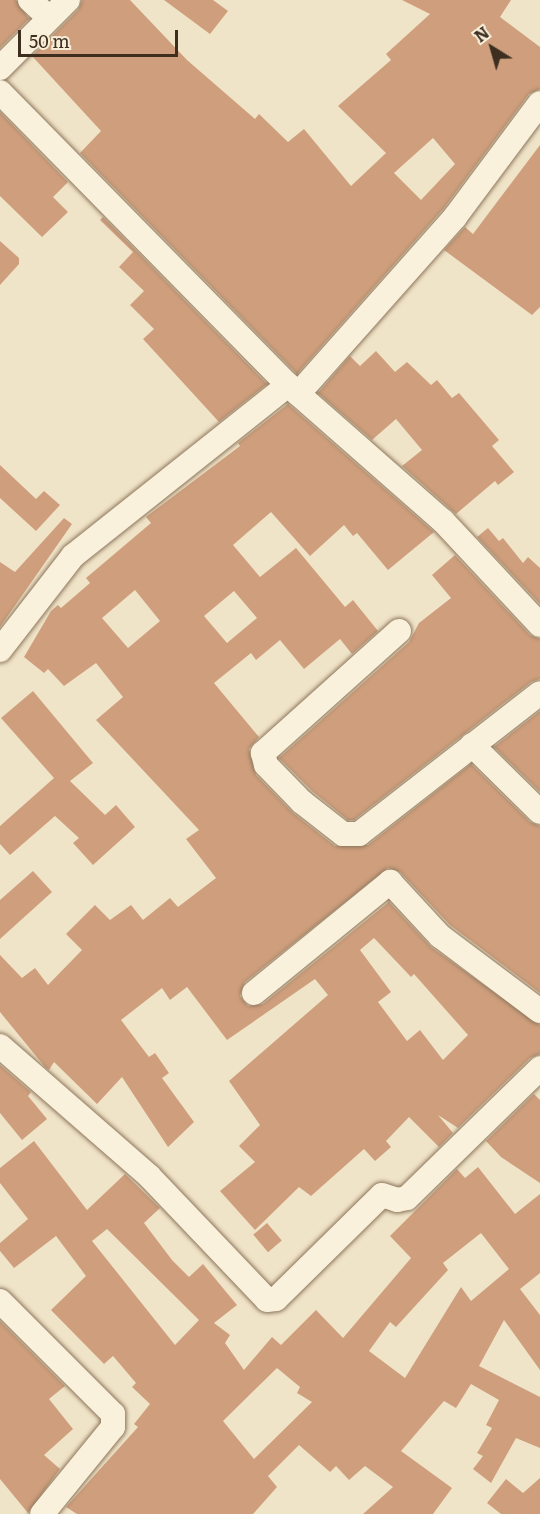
<!DOCTYPE html>
<style>
body{margin:0}
#map{position:relative;width:540px;height:1514px;overflow:hidden;background:#f0e4c8;font-family:Literata,serif}
div>[style]{position:absolute}
.building>*{inset:0;background:#cf9f7d;transform-origin:0 0}
.roads{filter:drop-shadow(0 0 2px #8d765c) drop-shadow(0 0 2px #8d765c)}
.minor>*{height:24px;margin:-12px;padding:0 12px;transform-origin:12px;border-radius:12px;background:#faf1dc}
span{translate:-50% -50%;white-space:nowrap;text-align:center;line-height:1.15;-webkit-text-stroke:4.5px #f7eed8;paint-order:stroke}
.north{position:absolute;left:462px;top:18px;width:60px;height:60px;-webkit-text-stroke:4px #f7eed8;paint-order:stroke;rotate:323deg;font-size:16px;font-weight:700;line-height:24px;text-align:center;color:#3d2e20}
.north::after{content:'';display:block;margin:auto;width:21px;height:27px;background:#3d2e20;clip-path:polygon(50% 0,100% 100%,50% 72%,0 100%)}
.scale{position:absolute;left:18px;top:30px;width:160px;height:27px;box-sizing:border-box;border:3px solid #3d2e20;border-top:0;padding-left:8px;font-size:18px;line-height:21px;white-space:nowrap;color:#3d2e20;-webkit-text-stroke:4px #f7eed8;paint-order:stroke}
</style>
<div id="map">
<div class="building">
<i style="clip-path:polygon(0 0,16px 0,29px 19px,0 48px)"></i>
<i style="clip-path:polygon(evenodd,82px 0,130px 0,187px 60px,255px 119px,259px 114px,288px 142px,304px 129px,351px 186px,386px 153px,338px 106px,391px 60px,386px 54px,430px 14px,402px 0,511px 0,500px 17px,540px 47px,540px 89px,529px 94px,444px 208px,297px 374px,80px 153px,101px 131px,32px 56px,78px 10px,82px 0,433px 138px,455px 164px,421px 200px,394px 173px,433px 138px)"></i>
<i style="clip-path:polygon(164px 0,213px 0,228px 11px,210px 34px)"></i>
<i style="clip-path:polygon(0 112px,68px 182px,53px 197px,68px 212px,42px 237px,0 196px)"></i>
<i style="clip-path:polygon(540px 145px,540px 307px,532px 315px,444px 250px,465px 227px,473px 234px)"></i>
<i style="clip-path:polygon(103px 217px,267px 384px,219px 422px,143px 339px,154px 329px,130px 305px,144px 291px,119px 267px,133px 252px,100px 220px)"></i>
<i style="clip-path:polygon(0 241px,19px 258px,19px 264px,0 285px)"></i>
<i style="clip-path:polygon(376px 351px,395px 372px,407px 362px,431px 385px,437px 380px,452px 398px,459px 393px,499px 440px,492px 446px,514px 472px,498px 485px,495px 481px,456px 514px,402px 466px,422px 450px,396px 419px,372px 440px,318px 393px,350px 356px,360px 366px)"></i>
<i style="clip-path:polygon(evenodd,288px 404px,434px 532px,388px 570px,357px 533px,353px 536px,344px 525px,310px 556px,271px 512px,233px 545px,260px 577px,296px 548px,345px 607px,353px 600px,378px 631px,352px 654px,340px 639px,304px 669px,280px 640px,256px 660px,251px 653px,214px 683px,259px 737px,249px 749px,256px 775px,293px 813px,335px 846px,368px 845px,471px 764px,530px 822px,540px 826px,540px 993px,450px 925px,400px 872px,388px 868px,245px 982px,240px 996px,248px 1006px,263px 1004px,389px 902px,431px 947px,540px 1025px,540px 1054px,530px 1058px,458px 1128px,438px 1115px,453px 1133px,439px 1147px,409px 1117px,386px 1141px,391px 1147px,375px 1161px,364px 1149px,311px 1196px,299px 1187px,255px 1230px,220px 1191px,255px 1162px,239px 1146px,260px 1125px,229px 1081px,328px 995px,315px 979px,227px 1040px,187px 987px,170px 1000px,162px 988px,121px 1020px,149px 1057px,155px 1053px,169px 1073px,162px 1078px,194px 1122px,168px 1147px,122px 1077px,97px 1104px,54px 1062px,49px 1070px,45px 1067px,0 1012px,0 955px,22px 978px,35px 968px,48px 985px,82px 950px,66px 934px,95px 905px,110px 920px,131px 905px,143px 920px,170px 898px,178px 907px,216px 878px,186px 839px,199px 830px,96px 720px,123px 697px,96px 663px,64px 686px,48px 669px,44px 673px,24px 657px,51px 611px,58px 605px,61px 608px,90px 583px,86px 578px,151px 523px,146px 517px,240px 446px,238px 443px,288px 404px,135px 590px,160px 621px,128px 648px,102px 618px,135px 590px,288px 404px,234px 591px,257px 618px,227px 643px,204px 616px,234px 591px,288px 404px,374px 938px,411px 977px,414px 974px,468px 1035px,443px 1060px,420px 1030px,407px 1041px,378px 1002px,391px 992px,360px 950px,374px 938px)"></i>
<i style="clip-path:polygon(0 465px,36px 499px,44px 491px,60px 505px,36px 531px,0 498px)"></i>
<i style="clip-path:polygon(64px 518px,72px 524px,0 627px,0 562px,15px 572px)"></i>
<i style="clip-path:polygon(488px 528px,499px 541px,503px 538px,523px 563px,528px 557px,540px 568px,540px 604px,477px 537px)"></i>
<i style="clip-path:polygon(455px 555px,530px 635px,540px 639px,540px 679px,531px 682px,354px 820px,348px 820px,312px 791px,279px 758px,409px 642px,419px 623px,451px 598px,432px 575px)"></i>
<i style="clip-path:polygon(33px 691px,93px 763px,70px 781px,105px 815px,116px 805px,135px 827px,93px 865px,73px 843px,79px 838px,55px 816px,10px 855px,0 844px,0 826px,54px 778px,1px 718px)"></i>
<i style="clip-path:polygon(540px 711px,540px 792px,494px 747px)"></i>
<i style="clip-path:polygon(33px 871px,52px 892px,0 939px,0 900px)"></i>
<i style="clip-path:polygon(0 1065px,31px 1092px,28px 1096px,47px 1119px,22px 1140px,0 1113px)"></i>
<i style="clip-path:polygon(534px 1094px,540px 1100px,540px 1183px,501px 1157px,486px 1141px)"></i>
<i style="clip-path:polygon(evenodd,34px 1141px,87px 1210px,125px 1174px,160px 1208px,144px 1223px,172px 1260px,189px 1277px,203px 1264px,237px 1305px,214px 1323px,230px 1335px,225px 1343px,244px 1370px,272px 1337px,281px 1345px,316px 1310px,343px 1338px,411px 1258px,390px 1236px,457px 1169px,465px 1178px,478px 1167px,515px 1214px,540px 1194px,540px 1273px,520px 1289px,540px 1315px,540px 1370px,504px 1320px,479px 1366px,540px 1397px,540px 1448px,516px 1438px,491px 1483px,473px 1469px,483px 1456px,477px 1453px,492px 1428px,486px 1425px,499px 1400px,471px 1384px,456px 1408px,444px 1401px,401px 1451px,452px 1488px,433px 1514px,363px 1514px,393px 1487px,365px 1466px,349px 1480px,336px 1466px,330px 1472px,299px 1445px,268px 1476px,277px 1487px,253px 1514px,77px 1514px,66px 1507px,138px 1427px,134px 1424px,150px 1404px,132px 1387px,136px 1383px,113px 1356px,104px 1364px,51px 1310px,86px 1276px,56px 1236px,14px 1268px,0 1251px,0 1243px,28px 1219px,0 1183px,0 1168px,34px 1141px,107px 1229px,199px 1320px,175px 1345px,92px 1241px,107px 1229px,34px 1141px,481px 1233px,509px 1269px,471px 1301px,461px 1287px,405px 1378px,369px 1351px,390px 1322px,396px 1327px,448px 1270px,443px 1263px,481px 1233px,34px 1141px,277px 1368px,300px 1387px,297px 1393px,312px 1402px,254px 1459px,223px 1421px,277px 1368px)"></i>
<i style="left:267px;top:1223px;width:23px;height:18px;rotate:50deg"></i>
<i style="clip-path:polygon(0 1321px,65px 1386px,49px 1399px,73px 1429px,44px 1455px,60px 1469px,28px 1513px,0 1479px)"></i>
<i style="clip-path:polygon(540px 1478px,540px 1514px,501px 1514px,487px 1503px,506px 1479px,523px 1493px)"></i>
</div>
<div class="roads">
<div class="minor">
<i style="left:30px;top:0;width:25px;rotate:43deg"></i>
<i style="left:0;top:68px;width:96px;rotate:-45deg"></i>
<i style="left:0;top:92px;width:411px;rotate:45.5deg"></i>
<i style="left:288px;top:385px;width:206px;rotate:41.3deg"></i>
<i style="left:443px;top:521px;width:142px;rotate:47deg"></i>
<i style="left:298px;top:394px;width:237px;rotate:-48.4deg"></i>
<i style="left:455px;top:217px;width:142px;rotate:-53.3deg"></i>
<i style="left:399px;top:631px;width:183px;rotate:138.1deg"></i>
<i style="left:263px;top:753px;width:12px;rotate:76deg"></i>
<i style="left:266px;top:765px;width:52px;rotate:45.8deg"></i>
<i style="left:302px;top:802px;width:52px;rotate:38deg"></i>
<i style="left:343px;top:834px;width:16px"></i>
<i style="left:359px;top:834px;width:229px;rotate:-37.9deg"></i>
<i style="left:0;top:650px;width:119px;rotate:-52.2deg"></i>
<i style="left:73px;top:556px;width:275px;rotate:-38.5deg"></i>
<i style="left:472px;top:745px;width:95px;rotate:44.6deg"></i>
<i style="left:254px;top:993px;width:176px;rotate:-39.2deg"></i>
<i style="left:390px;top:882px;width:74px;rotate:47.2deg"></i>
<i style="left:440px;top:936px;width:125px;rotate:36.9deg"></i>
<i style="left:0;top:1046px;width:198px;rotate:41.1deg"></i>
<i style="left:149px;top:1176px;width:171px;rotate:46.4deg"></i>
<i style="left:267px;top:1300px;width:9px;rotate:-6deg"></i>
<i style="left:276px;top:1299px;width:148px;rotate:-44.5deg"></i>
<i style="left:382px;top:1195px;width:16px;rotate:18deg"></i>
<i style="left:397px;top:1200px;width:10px;rotate:-11deg"></i>
<i style="left:407px;top:1198px;width:186px;rotate:-44.3deg"></i>
<i style="left:0;top:1301px;width:160px;rotate:45deg"></i>
<i style="left:113px;top:1414px;width:13px;rotate:90deg"></i>
<i style="left:113px;top:1427px;width:112px;rotate:129.2deg"></i>
</div>
</div>
<div class="north">N</div>
<div class="scale">50 m</div>
</div>
